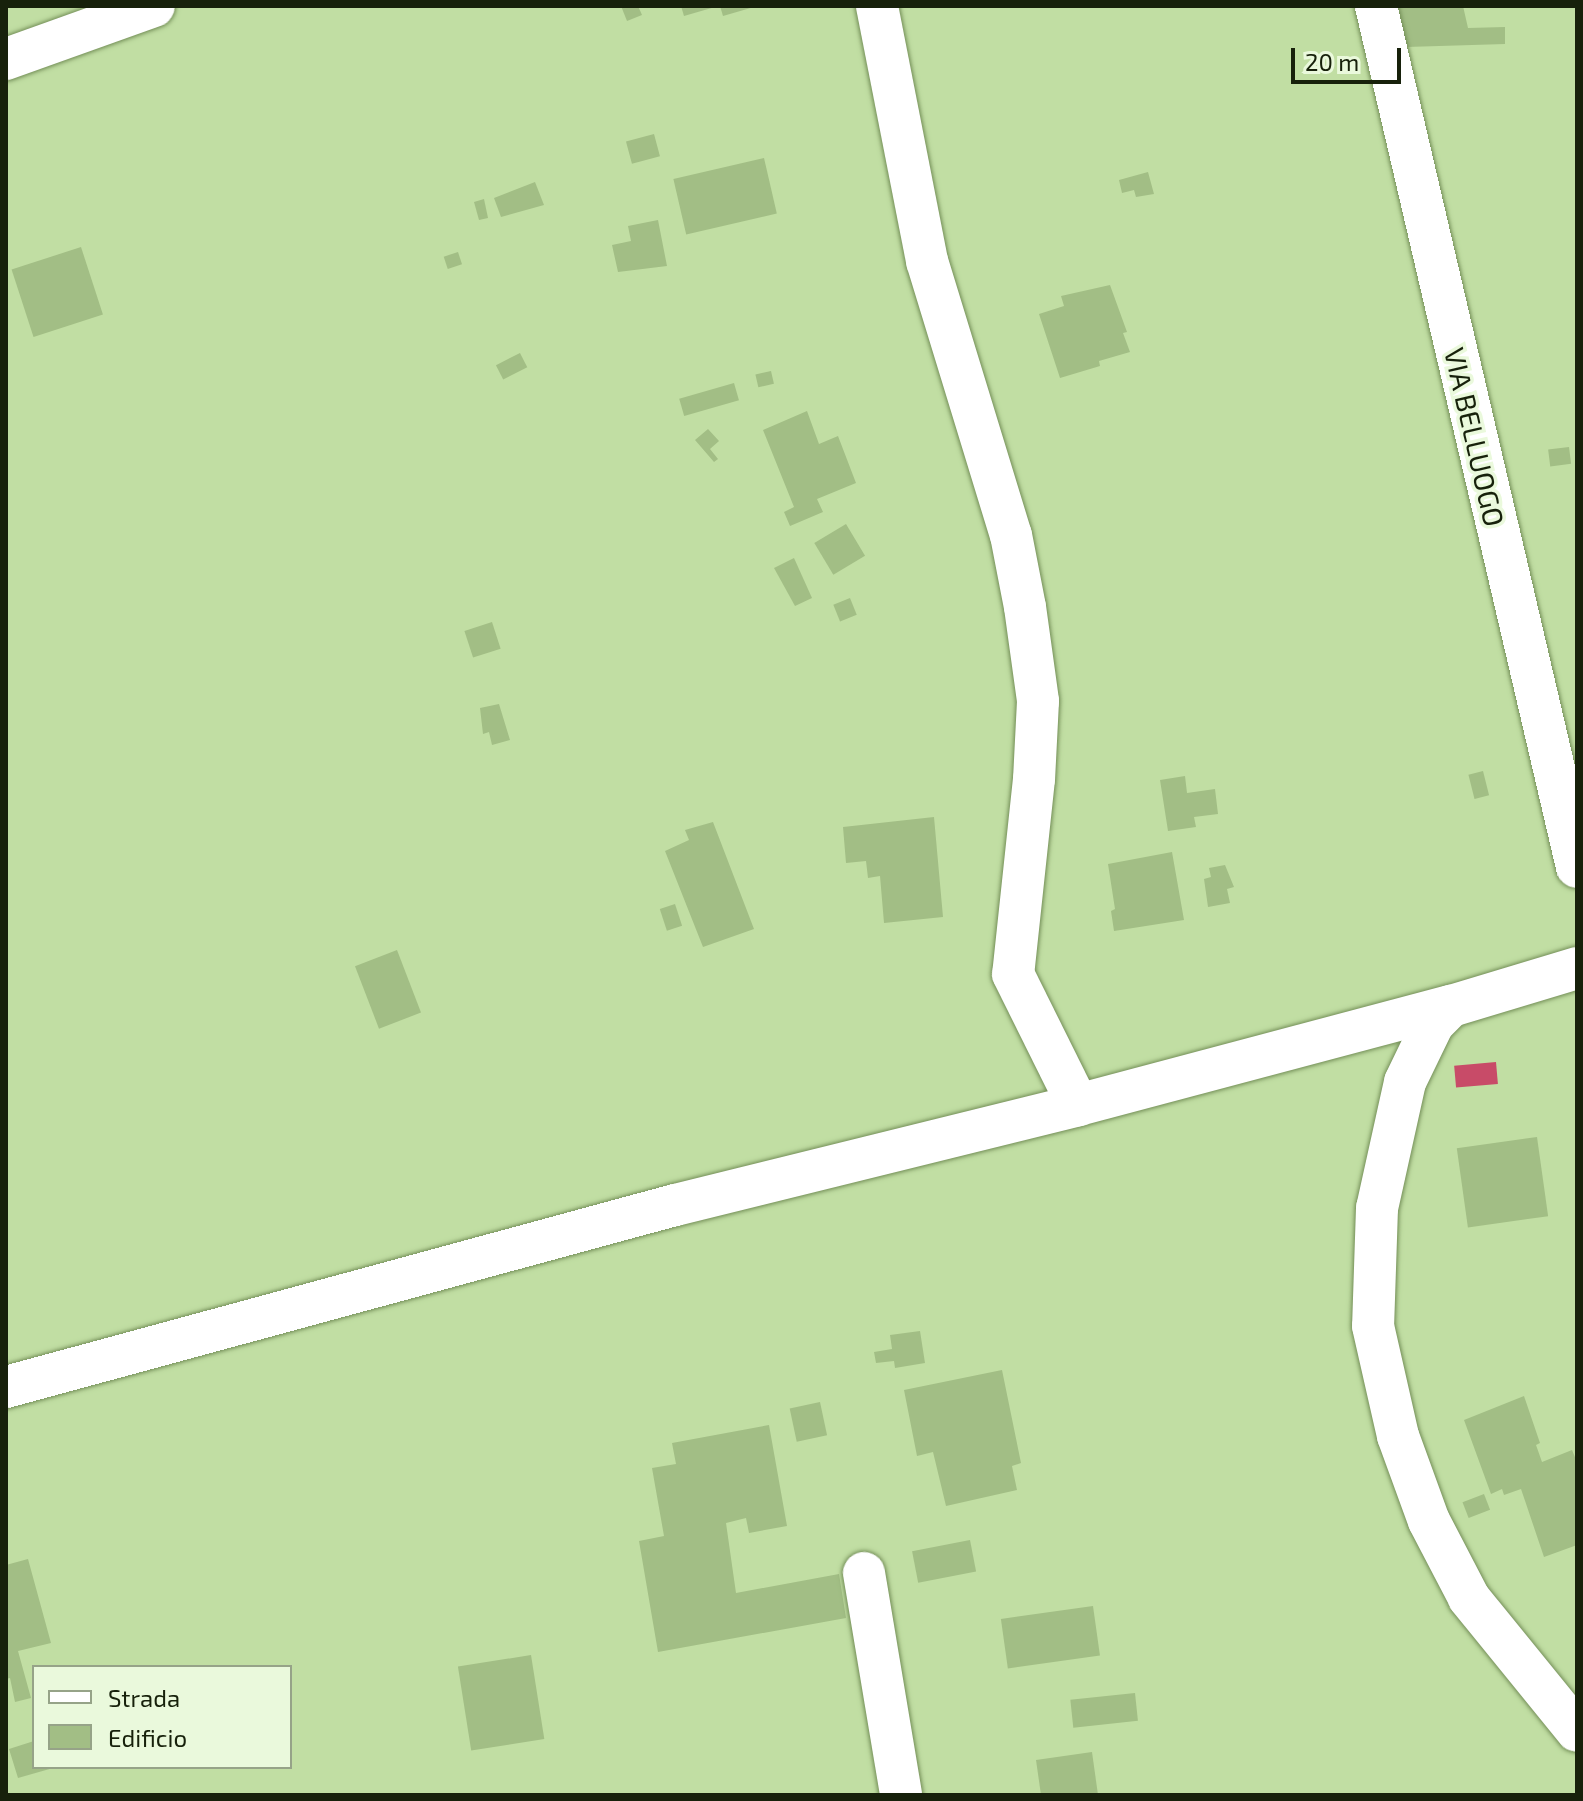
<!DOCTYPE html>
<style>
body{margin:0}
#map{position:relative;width:1583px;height:1801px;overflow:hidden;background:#c1dea3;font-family:"Exo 2",sans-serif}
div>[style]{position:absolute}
.water>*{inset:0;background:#c84b68;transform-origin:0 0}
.building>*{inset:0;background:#a2be85;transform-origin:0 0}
.roads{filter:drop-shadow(0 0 2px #748f58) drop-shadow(0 0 2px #748f58)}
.minor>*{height:42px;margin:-21px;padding:0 21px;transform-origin:21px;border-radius:21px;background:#fff}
span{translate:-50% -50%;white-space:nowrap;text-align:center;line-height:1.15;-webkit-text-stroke:7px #eaf9dc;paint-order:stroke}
.street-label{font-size:28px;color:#17210b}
.frame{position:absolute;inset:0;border:8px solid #17210b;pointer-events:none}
.legend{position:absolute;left:32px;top:1665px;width:260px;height:104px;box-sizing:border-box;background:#eaf9dc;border:2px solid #96a388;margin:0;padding:10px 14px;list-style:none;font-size:24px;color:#17210b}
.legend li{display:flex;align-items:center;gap:16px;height:40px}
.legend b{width:40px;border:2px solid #96a388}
.scale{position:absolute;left:1291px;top:48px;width:110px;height:36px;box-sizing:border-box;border:4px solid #17210b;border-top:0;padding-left:10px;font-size:24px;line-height:28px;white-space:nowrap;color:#17210b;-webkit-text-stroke:6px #eaf9dc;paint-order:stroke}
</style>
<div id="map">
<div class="water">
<i style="left:1496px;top:1062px;width:22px;height:42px;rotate:85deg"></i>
</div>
<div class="building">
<i style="clip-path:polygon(621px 6px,638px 6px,642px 15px,627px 21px)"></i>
<i style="clip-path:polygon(681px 6px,715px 6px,715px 7px,684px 16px)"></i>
<i style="clip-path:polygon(720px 6px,754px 6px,754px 7px,723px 16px)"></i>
<i style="clip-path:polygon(1395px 6px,1463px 6px,1468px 28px,1505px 27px,1505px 44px,1406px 47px)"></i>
<i style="left:654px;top:134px;width:23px;height:29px;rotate:75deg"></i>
<i style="left:764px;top:158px;width:57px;height:93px;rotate:77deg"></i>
<i style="clip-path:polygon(1148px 172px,1154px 194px,1136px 197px,1134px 190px,1122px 193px,1119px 180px)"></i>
<i style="clip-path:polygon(535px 182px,544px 205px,501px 217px,494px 198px)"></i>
<i style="clip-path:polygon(484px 199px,488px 218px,479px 220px,474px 202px)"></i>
<i style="clip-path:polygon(658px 220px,667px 266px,618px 272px,612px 245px,631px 241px,628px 226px)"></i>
<i style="left:81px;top:247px;width:71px;height:73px;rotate:72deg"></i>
<i style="left:458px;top:252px;width:13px;height:15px;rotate:72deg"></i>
<i style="clip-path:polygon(1110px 285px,1127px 332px,1123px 333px,1130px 352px,1099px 361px,1100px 366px,1060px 378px,1039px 314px,1064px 306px,1061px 296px)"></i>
<i style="left:520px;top:353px;width:16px;height:27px;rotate:63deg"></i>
<i style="left:771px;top:371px;width:13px;height:16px;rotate:77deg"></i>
<i style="left:734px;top:383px;width:18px;height:57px;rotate:74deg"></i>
<i style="clip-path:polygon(807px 411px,819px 444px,838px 436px,856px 483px,817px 499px,823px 512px,790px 526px,784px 512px,794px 507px,763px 430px)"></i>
<i style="clip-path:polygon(708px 429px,719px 441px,710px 449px,718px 459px,714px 462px,695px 440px)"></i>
<i style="left:1569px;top:447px;width:17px;height:21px;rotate:83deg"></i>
<i style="left:846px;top:524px;width:37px;height:37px;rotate:59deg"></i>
<i style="clip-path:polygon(794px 558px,812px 598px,795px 606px,774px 568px)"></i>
<i style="left:850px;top:598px;width:18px;height:18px;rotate:68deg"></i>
<i style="left:492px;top:622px;width:28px;height:29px;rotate:72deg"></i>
<i style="clip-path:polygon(499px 704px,510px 740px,492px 745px,489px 732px,483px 734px,480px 708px)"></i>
<i style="left:1483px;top:771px;width:25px;height:15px;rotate:76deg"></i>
<i style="clip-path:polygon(1185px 776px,1187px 793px,1215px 789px,1218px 814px,1194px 817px,1196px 827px,1168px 831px,1160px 780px)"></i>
<i style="clip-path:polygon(934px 817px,943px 917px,884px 923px,880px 876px,868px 878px,866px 861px,846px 863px,843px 827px)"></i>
<i style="clip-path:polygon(713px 822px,754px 929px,703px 947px,665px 851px,689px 840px,685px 830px)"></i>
<i style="clip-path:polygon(1172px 852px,1184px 920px,1114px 931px,1111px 911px,1115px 909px,1108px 864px)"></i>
<i style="clip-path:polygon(1225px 865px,1234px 887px,1227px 889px,1230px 903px,1208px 907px,1204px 879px,1211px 877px,1209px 868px)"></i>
<i style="left:675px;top:904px;width:23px;height:16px;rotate:72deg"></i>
<i style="left:397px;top:950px;width:67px;height:45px;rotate:69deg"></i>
<i style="left:1537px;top:1137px;width:80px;height:81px;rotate:82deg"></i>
<i style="clip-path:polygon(920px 1331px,925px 1363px,895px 1368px,894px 1361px,876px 1363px,874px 1352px,892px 1349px,890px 1335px)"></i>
<i style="clip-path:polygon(1002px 1370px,1021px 1463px,1012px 1466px,1017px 1490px,946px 1506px,933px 1452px,917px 1456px,904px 1390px)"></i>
<i style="clip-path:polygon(1524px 1396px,1540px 1443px,1536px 1445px,1542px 1462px,1572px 1450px,1577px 1462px,1577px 1545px,1544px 1557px,1521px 1489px,1504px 1495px,1502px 1489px,1491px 1494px,1464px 1420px)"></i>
<i style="left:820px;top:1402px;width:34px;height:31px;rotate:78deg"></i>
<i style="clip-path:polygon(769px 1425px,787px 1526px,749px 1533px,746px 1518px,726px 1523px,736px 1593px,839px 1574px,846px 1618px,658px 1652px,639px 1541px,664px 1536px,652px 1468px,676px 1464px,672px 1443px)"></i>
<i style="left:1484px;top:1494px;width:17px;height:23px;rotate:69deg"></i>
<i style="left:970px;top:1540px;width:32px;height:59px;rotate:79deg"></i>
<i style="clip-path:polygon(28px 1559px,51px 1643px,18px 1651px,31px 1698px,15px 1702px,10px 1678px,6px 1679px,6px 1565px)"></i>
<i style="left:1093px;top:1606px;width:50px;height:93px;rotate:82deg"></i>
<i style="left:531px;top:1655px;width:85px;height:74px;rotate:81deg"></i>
<i style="left:1135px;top:1693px;width:28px;height:65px;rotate:84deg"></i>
<i style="clip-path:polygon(34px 1741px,34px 1767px,53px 1768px,18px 1778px,9px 1749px)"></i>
<i style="clip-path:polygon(1092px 1752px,1098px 1795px,1041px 1795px,1036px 1760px)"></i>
</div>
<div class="roads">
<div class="minor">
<i style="left:877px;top:6px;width:260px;rotate:78.9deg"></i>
<i style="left:927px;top:261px;width:287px;rotate:73deg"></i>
<i style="left:1011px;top:535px;width:73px;rotate:79deg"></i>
<i style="left:1025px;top:607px;width:95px;rotate:82.1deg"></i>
<i style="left:1038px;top:701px;width:78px;rotate:92.9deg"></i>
<i style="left:1034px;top:779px;width:196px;rotate:96.1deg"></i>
<i style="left:1013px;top:974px;width:146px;rotate:63.6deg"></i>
<i style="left:1376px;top:6px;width:884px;rotate:76.86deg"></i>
<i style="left:6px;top:59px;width:157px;rotate:-19.7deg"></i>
<i style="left:1451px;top:1006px;width:25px;rotate:135deg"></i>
<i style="left:1433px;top:1024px;width:64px;rotate:115.8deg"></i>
<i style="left:1405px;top:1082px;width:129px;rotate:102.5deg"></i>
<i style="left:1377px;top:1208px;width:118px;rotate:91.9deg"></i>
<i style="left:1373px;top:1326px;width:113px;rotate:77.2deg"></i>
<i style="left:1398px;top:1436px;width:90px;rotate:70deg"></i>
<i style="left:1429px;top:1521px;width:87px;rotate:62.5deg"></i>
<i style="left:1469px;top:1598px;width:171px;rotate:50.9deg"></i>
<i style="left:6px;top:1387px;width:693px;rotate:-15.22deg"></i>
<i style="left:675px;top:1205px;width:415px;rotate:-13.9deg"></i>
<i style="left:1078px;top:1105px;width:386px;rotate:-14.9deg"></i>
<i style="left:1451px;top:1006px;width:132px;rotate:-16.8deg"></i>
<i style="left:864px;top:1573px;width:225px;rotate:80.5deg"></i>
</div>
</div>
<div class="street-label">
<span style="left:1475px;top:437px;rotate:77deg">VIA BELLUOGO</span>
</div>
<div class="frame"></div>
<ul class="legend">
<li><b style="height:10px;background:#fff"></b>Strada</li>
<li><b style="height:22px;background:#a2be85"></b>Edificio</li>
</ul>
<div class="scale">20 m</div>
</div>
